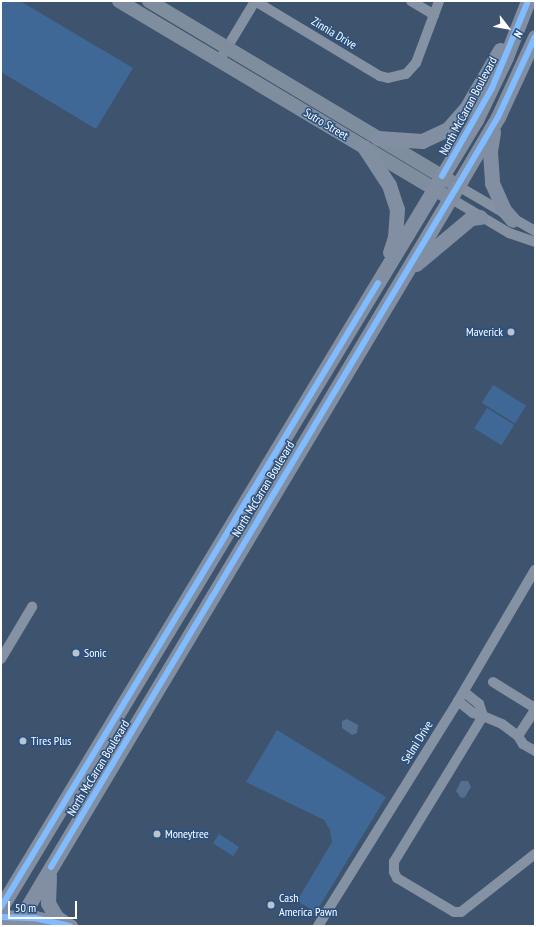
<!DOCTYPE html>
<style>
body{margin:0}
#map{position:relative;width:536px;height:927px;overflow:hidden;background:#3e536d;font-family:"PT Sans Narrow",sans-serif}
div>[style]{position:absolute}
.green>*{inset:0;background:#3f6897;transform-origin:0 0}
.water>*{inset:0;background:#556f90}
.minor>*{height:10px;margin:-5px;padding:0 5px;transform-origin:5px;border-radius:5px;background:#8492a3}
.secondary>*{height:14px;margin:-7px;padding:0 7px;transform-origin:7px;border-radius:7px;background:#7f8e9f}
.primary>*{height:15px;margin:-7.5px;padding:0 7.5px;transform-origin:7.5px;border-radius:7.5px;background:#828fa2}
.cycleway>*{height:6px;margin:-3px;padding:0 3px;transform-origin:3px;border-radius:3px;background:#80bcff}
.dots>*{width:11px;height:11px;translate:-50% -50%;box-sizing:border-box;border:2px solid #2a5181;border-radius:50%}
span{translate:-50% -50%;white-space:nowrap;text-align:center;line-height:1.15;-webkit-text-stroke:3px #2a5181;paint-order:stroke}
.street-label{font-size:12px;color:#fff}
.poi-label{font-size:12px;color:#fff}
.right{translate:-100% -50%;text-align:right}
.left{translate:0 -50%;text-align:left}
.frame{position:absolute;inset:0;border:2px solid #fff;pointer-events:none}
.north{position:absolute;left:488px;top:8px;width:40px;height:40px;-webkit-text-stroke:3px #2a5181;paint-order:stroke;rotate:121deg;font-size:11px;font-weight:700;line-height:16px;text-align:center;color:#fff}
.north::after{content:'';display:block;margin:auto;width:14px;height:18px;background:#fff;clip-path:polygon(50% 0,100% 100%,50% 72%,0 100%)}
.scale{position:absolute;left:8px;top:901px;width:69px;height:18px;box-sizing:border-box;border:2px solid #fff;border-top:0;padding-left:5px;font-size:12px;line-height:14px;white-space:nowrap;color:#fff;-webkit-text-stroke:3px #2a5181;paint-order:stroke}
</style>
<div id="map">
<div class="green">
<i style="clip-path:polygon(1px 1px,20px 1px,133px 68px,96px 129px,1px 72px)"></i>
<i style="left:493px;top:385px;width:39px;height:21px;rotate:32deg"></i>
<i style="left:487px;top:408px;width:32px;height:24px;rotate:32deg"></i>
<i style="clip-path:polygon(277px 730px,386px 797px,316px 912px,297px 901px,332px 842px,330px 830px,324px 820px,246px 782px)"></i>
<i style="left:219px;top:834px;width:24px;height:11px;rotate:33deg"></i>
</div>
<div class="water">
<i style="clip-path:polygon(347px 719px,358px 725px,357px 733px,352px 735px,342px 728px,342px 721px)"></i>
<i style="clip-path:polygon(461px 781px,468px 781px,471px 787px,465px 797px,461px 798px,456px 791px)"></i>
</div>
<div class="minor">
<i style="left:255px;top:1px;width:146px;rotate:31deg"></i>
<i style="left:380px;top:76px;width:8px;rotate:14deg"></i>
<i style="left:388px;top:78px;width:18px;rotate:-13deg"></i>
<i style="left:406px;top:74px;width:15px;rotate:-48deg"></i>
<i style="left:416px;top:63px;width:66px;rotate:-69.6deg"></i>
<i style="left:411px;top:1px;width:27px;rotate:31deg"></i>
<i style="left:219px;top:61px;width:70px;rotate:-59deg"></i>
<i style="left:458px;top:186px;width:89px;rotate:30.3deg"></i>
<i style="left:450px;top:198px;width:69px;rotate:30.7deg"></i>
<i style="left:509px;top:233px;width:28px;rotate:19deg"></i>
<i style="left:1px;top:659px;width:61px;rotate:-59.2deg"></i>
<i style="left:493px;top:682px;width:49px;rotate:31.8deg"></i>
<i style="left:458px;top:701px;width:19px;rotate:39deg"></i>
<i style="left:473px;top:713px;width:10px;rotate:17deg"></i>
<i style="left:483px;top:716px;width:13px;rotate:-108deg"></i>
<i style="left:479px;top:704px;width:19px;rotate:-141deg"></i>
<i style="left:518px;top:736px;width:31px;rotate:-57deg"></i>
<i style="left:535px;top:751px;width:14px;rotate:-150deg"></i>
<i style="left:523px;top:744px;width:9px;rotate:-122deg"></i>
<i style="left:518px;top:736px;width:20px;rotate:-143deg"></i>
<i style="left:502px;top:724px;width:21px;rotate:-157deg"></i>
<i style="left:483px;top:716px;width:171px;rotate:121.4deg"></i>
<i style="left:394px;top:862px;width:10px;rotate:90deg"></i>
<i style="left:394px;top:872px;width:7px;rotate:63deg"></i>
<i style="left:397px;top:878px;width:66px;rotate:30.8deg"></i>
<i style="left:454px;top:912px;width:7px"></i>
<i style="left:461px;top:912px;width:94px;rotate:-38.1deg"></i>
<i style="left:318px;top:926px;width:265px;rotate:-58.1deg"></i>
<i style="left:458px;top:701px;width:152px;rotate:-59.6deg"></i>
</div>
<div class="secondary">
<i style="left:119px;top:1px;width:385px;rotate:30.8deg"></i>
<i style="left:149px;top:1px;width:360px;rotate:30.9deg"></i>
</div>
<div class="primary">
<i style="left:493px;top:132px;width:20px;rotate:99deg"></i>
<i style="left:490px;top:152px;width:31px;rotate:86deg"></i>
<i style="left:492px;top:183px;width:30px;rotate:66deg"></i>
<i style="left:504px;top:210px;width:13px;rotate:48deg"></i>
<i style="left:378px;top:138px;width:44px;rotate:3.9deg"></i>
<i style="left:422px;top:141px;width:29px;rotate:-25deg"></i>
<i style="left:448px;top:129px;width:29px;rotate:-49deg"></i>
<i style="left:467px;top:107px;width:66px;rotate:-59.9deg"></i>
<i style="left:364px;top:147px;width:45px;rotate:56.7deg"></i>
<i style="left:389px;top:185px;width:25px;rotate:72deg"></i>
<i style="left:397px;top:209px;width:28px;rotate:94deg"></i>
<i style="left:395px;top:237px;width:16px;rotate:108deg"></i>
<i style="left:416px;top:264px;width:72px;rotate:-39.9deg"></i>
<i style="left:471px;top:218px;width:9px;rotate:-6deg"></i>
<i style="left:49px;top:876px;width:27px;rotate:92deg"></i>
<i style="left:48px;top:903px;width:16px;rotate:60deg"></i>
<i style="left:56px;top:917px;width:12px;rotate:35deg"></i>
<i style="left:1px;top:907px;width:919px;rotate:-58.89deg"></i>
<i style="left:476px;top:120px;width:70px;rotate:-64.5deg"></i>
<i style="left:506px;top:57px;width:60px;rotate:-68.6deg"></i>
<i style="left:1px;top:917px;width:34px;rotate:2deg"></i>
<i style="left:35px;top:918px;width:36px;rotate:13deg"></i>
<i style="left:16px;top:926px;width:869px;rotate:-59.18deg"></i>
<i style="left:461px;top:180px;width:73px;rotate:-59.6deg"></i>
<i style="left:498px;top:117px;width:88px;rotate:-65.2deg"></i>
</div>
<div class="cycleway">
<i style="left:442px;top:176px;width:101px;rotate:-60.4deg"></i>
<i style="left:492px;top:88px;width:94px;rotate:-67.5deg"></i>
<i style="left:51px;top:867px;width:800px;rotate:-59.17deg"></i>
<i style="left:461px;top:180px;width:73px;rotate:-59.6deg"></i>
<i style="left:498px;top:117px;width:88px;rotate:-65.2deg"></i>
<i style="left:1px;top:907px;width:729px;rotate:-58.86deg"></i>
<i style="left:1px;top:917px;width:34px;rotate:2deg"></i>
<i style="left:35px;top:918px;width:36px;rotate:13deg"></i>
</div>
<div class="dots">
<i style="left:511px;top:332px;background:#bbc3cc"></i>
<i style="left:76px;top:653px;background:#bbc3cc"></i>
<i style="left:23px;top:741px;background:#bbc3cc"></i>
<i style="left:157px;top:834px;background:#bbc3cc"></i>
<i style="left:271px;top:905px;background:#bbc3cc"></i>
</div>
<div class="street-label">
<span style="left:334px;top:33px;rotate:31deg">Zinnia Drive</span>
<span style="left:468px;top:106px;rotate:-62deg">North McCarran Boulevard</span>
<span style="left:326px;top:124px;rotate:31deg">Sutro Street</span>
<span style="left:263px;top:489px;rotate:-59deg">North McCarran Boulevard</span>
<span style="left:417px;top:742px;rotate:-58deg">Selmi Drive</span>
<span style="left:98px;top:768px;rotate:-59deg">North McCarran Boulevard</span>
</div>
<div class="poi-label">
<span class="right" style="left:503px;top:332px">Maverick</span>
<span class="left" style="left:84px;top:653px">Sonic</span>
<span class="left" style="left:31px;top:741px">Tires Plus</span>
<span class="left" style="left:165px;top:834px">Moneytree</span>
<span class="left" style="left:279px;top:905px">Cash<br>America Pawn</span>
</div>
<div class="frame"></div>
<div class="north">N</div>
<div class="scale">50 m</div>
</div>
